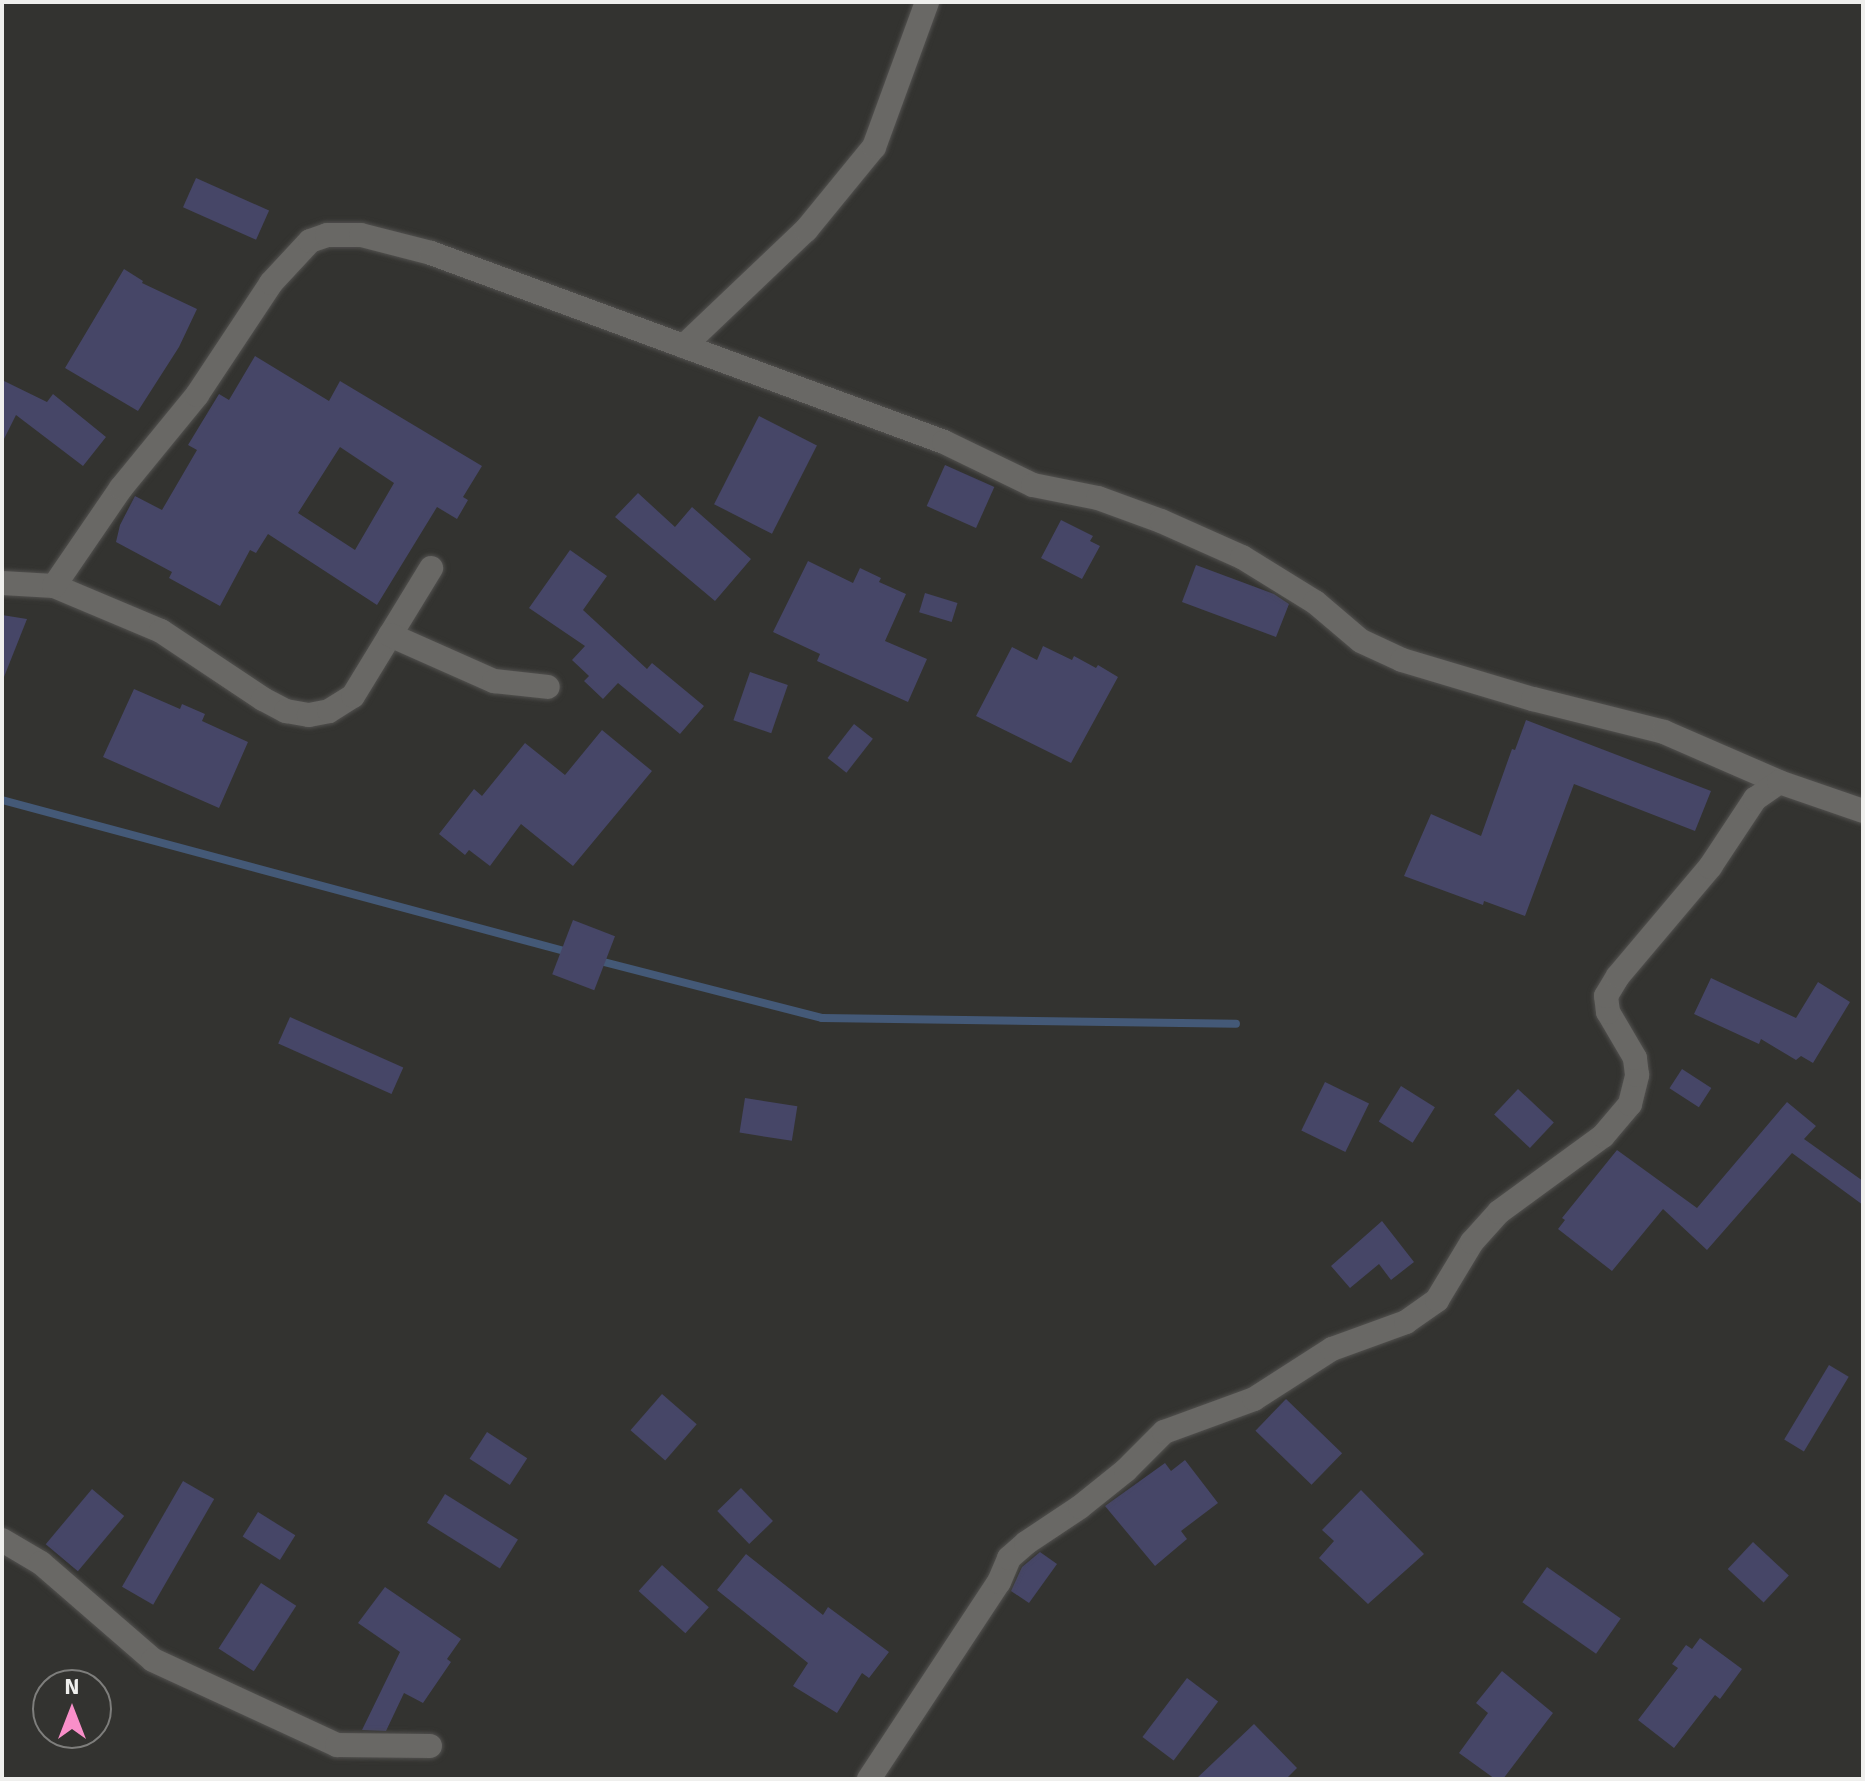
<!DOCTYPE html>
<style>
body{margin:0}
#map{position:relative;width:1865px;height:1781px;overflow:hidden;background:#333330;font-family:Signika,sans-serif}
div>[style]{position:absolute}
.stream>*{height:8px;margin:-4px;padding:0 4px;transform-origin:4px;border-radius:4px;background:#445977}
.building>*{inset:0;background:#464667;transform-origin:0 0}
.roads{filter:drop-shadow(0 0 2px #52514f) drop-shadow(0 0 2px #52514f)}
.street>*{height:24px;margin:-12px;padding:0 12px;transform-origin:12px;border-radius:12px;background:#696865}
span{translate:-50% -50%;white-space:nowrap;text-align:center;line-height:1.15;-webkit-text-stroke:8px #333330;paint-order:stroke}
.frame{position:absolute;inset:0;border:4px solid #efefed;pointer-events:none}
.north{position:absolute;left:32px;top:1669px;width:80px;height:80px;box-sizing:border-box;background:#333330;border:2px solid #7e7e7c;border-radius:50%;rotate:0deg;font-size:22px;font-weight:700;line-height:32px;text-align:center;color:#efefed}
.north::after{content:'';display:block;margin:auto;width:28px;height:36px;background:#f98fc9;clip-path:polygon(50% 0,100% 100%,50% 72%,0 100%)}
</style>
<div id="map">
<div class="stream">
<i style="left:2px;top:800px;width:590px;rotate:15.03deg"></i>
<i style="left:596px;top:960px;width:233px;rotate:14.4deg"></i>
<i style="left:822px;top:1018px;width:414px;rotate:0.8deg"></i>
</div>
<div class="building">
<i style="left:196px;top:178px;width:80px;height:32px;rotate:24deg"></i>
<i style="clip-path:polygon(124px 269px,143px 281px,142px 283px,197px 309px,179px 347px,138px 411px,65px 368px)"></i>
<i style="clip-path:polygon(evenodd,255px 356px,329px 401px,340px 381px,482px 466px,463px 497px,468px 500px,457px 519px,437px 507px,377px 605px,268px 534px,256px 553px,250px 550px,220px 606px,169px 578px,172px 572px,116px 542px,120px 525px,135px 496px,162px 510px,197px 450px,188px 445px,205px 417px,219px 394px,229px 400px,255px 356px,340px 447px,394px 483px,355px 550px,298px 513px,340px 447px)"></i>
<i style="clip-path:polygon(2px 380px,47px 402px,53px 394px,106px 437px,83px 466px,16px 415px,2px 443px)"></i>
<i style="left:759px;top:416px;width:65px;height:99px;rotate:27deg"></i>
<i style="left:945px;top:465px;width:54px;height:45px;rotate:24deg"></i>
<i style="clip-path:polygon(638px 493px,675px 527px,692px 507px,751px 559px,715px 601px,615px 517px)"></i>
<i style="clip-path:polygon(1061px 520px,1093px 536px,1090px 541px,1100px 546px,1082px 579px,1041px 558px)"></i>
<i style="clip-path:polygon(570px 550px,607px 576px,583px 610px,647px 669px,652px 663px,704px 706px,680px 734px,618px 683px,603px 699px,584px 681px,589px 676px,572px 660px,585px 646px,529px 608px)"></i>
<i style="clip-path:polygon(808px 561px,853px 583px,860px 568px,881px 578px,879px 582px,906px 594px,885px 641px,927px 659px,908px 702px,817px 661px,820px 654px,773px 632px)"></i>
<i style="clip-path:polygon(1196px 565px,1274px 594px,1289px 604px,1276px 637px,1182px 602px)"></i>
<i style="left:925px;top:593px;width:34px;height:20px;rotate:17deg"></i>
<i style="clip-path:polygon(2px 615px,27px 619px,2px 682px)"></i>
<i style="clip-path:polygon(1043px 646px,1072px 660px,1074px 656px,1096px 668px,1098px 665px,1118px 677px,1071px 763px,976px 716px,1012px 647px,1037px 660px)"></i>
<i style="left:750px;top:672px;width:40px;height:51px;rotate:19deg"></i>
<i style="clip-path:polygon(134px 689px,180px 709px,182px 704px,205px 714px,202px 721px,248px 742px,219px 808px,103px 757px)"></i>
<i style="clip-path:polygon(1526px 720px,1711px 791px,1695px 831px,1574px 784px,1525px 916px,1484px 901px,1483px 905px,1404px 876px,1431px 814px,1481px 836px,1512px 749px,1515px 750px)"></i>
<i style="left:854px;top:724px;width:24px;height:43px;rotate:38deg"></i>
<i style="clip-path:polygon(602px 730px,652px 771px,573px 866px,521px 824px,490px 866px,469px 850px,465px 855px,439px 834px,474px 789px,482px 796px,525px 743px,565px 775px)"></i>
<i style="left:573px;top:920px;width:45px;height:58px;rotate:21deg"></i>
<i style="clip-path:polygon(1711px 978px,1796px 1018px,1818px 982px,1850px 1002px,1813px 1063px,1801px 1056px,1796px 1060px,1761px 1039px,1759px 1044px,1694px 1014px)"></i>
<i style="left:290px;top:1017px;width:124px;height:29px;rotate:24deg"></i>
<i style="left:1682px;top:1069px;width:35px;height:23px;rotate:33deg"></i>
<i style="left:1325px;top:1082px;width:49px;height:54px;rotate:26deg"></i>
<i style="left:1401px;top:1086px;width:40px;height:42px;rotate:32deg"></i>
<i style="left:1518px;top:1089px;width:49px;height:35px;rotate:43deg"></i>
<i style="left:745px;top:1098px;width:53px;height:35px;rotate:9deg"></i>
<i style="clip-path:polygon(1787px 1102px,1816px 1126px,1804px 1139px,1863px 1181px,1863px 1205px,1792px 1153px,1707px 1250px,1663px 1209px,1612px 1271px,1558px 1229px,1565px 1220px,1562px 1218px,1617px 1150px,1697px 1208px)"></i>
<i style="clip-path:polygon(1382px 1221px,1414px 1262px,1391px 1280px,1379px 1264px,1350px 1288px,1331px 1266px)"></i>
<i style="left:1829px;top:1365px;width:23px;height:87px;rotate:31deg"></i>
<i style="left:662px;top:1394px;width:46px;height:48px;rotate:41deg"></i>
<i style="left:1286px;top:1399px;width:78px;height:44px;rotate:44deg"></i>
<i style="left:487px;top:1432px;width:48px;height:32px;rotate:33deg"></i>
<i style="clip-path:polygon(1185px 1460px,1218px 1503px,1181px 1531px,1187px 1539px,1155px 1566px,1105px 1506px,1165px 1463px,1171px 1471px)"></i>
<i style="left:183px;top:1481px;width:36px;height:122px;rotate:30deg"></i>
<i style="left:741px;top:1488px;width:46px;height:33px;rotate:46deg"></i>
<i style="left:92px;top:1489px;width:42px;height:72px;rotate:40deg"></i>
<i style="clip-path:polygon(1361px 1490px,1424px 1554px,1368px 1604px,1319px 1558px,1334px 1541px,1322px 1530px)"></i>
<i style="left:445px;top:1494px;width:86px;height:34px;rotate:32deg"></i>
<i style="left:258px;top:1512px;width:44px;height:29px;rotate:32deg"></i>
<i style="left:1753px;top:1542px;width:49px;height:37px;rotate:43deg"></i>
<i style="clip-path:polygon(1040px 1552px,1057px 1564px,1029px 1603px,1011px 1591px,1022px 1567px)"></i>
<i style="clip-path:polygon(746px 1554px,823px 1615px,828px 1607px,889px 1652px,869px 1678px,862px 1673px,837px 1713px,793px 1686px,808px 1663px,717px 1590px)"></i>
<i style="left:662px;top:1565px;width:63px;height:35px;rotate:42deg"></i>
<i style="left:1547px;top:1567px;width:90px;height:43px;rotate:35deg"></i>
<i style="left:261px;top:1583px;width:42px;height:78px;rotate:33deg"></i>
<i style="clip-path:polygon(385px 1587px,461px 1639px,447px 1659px,451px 1662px,423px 1703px,404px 1693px,386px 1731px,362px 1730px,400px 1652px,358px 1623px)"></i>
<i style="clip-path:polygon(1700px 1638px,1742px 1669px,1720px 1699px,1715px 1695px,1674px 1748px,1638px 1720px,1678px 1668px,1672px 1664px,1686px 1645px,1692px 1649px)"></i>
<i style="clip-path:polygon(1502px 1671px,1553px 1713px,1503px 1779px,1495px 1779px,1459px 1753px,1488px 1713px,1476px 1703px)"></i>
<i style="left:1187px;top:1678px;width:39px;height:74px;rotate:37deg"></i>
<i style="clip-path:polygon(1254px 1724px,1297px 1768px,1286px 1779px,1196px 1779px)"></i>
</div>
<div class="roads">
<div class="street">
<i style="left:684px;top:346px;width:168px;rotate:-43.6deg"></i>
<i style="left:806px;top:230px;width:107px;rotate:-50.7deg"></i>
<i style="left:874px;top:147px;width:154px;rotate:-69.9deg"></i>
<i style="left:2px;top:583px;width:52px;rotate:3.3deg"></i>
<i style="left:54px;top:586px;width:116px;rotate:22.8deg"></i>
<i style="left:161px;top:631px;width:123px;rotate:33.7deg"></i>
<i style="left:263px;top:699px;width:26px;rotate:28deg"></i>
<i style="left:286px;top:711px;width:23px;rotate:10deg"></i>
<i style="left:309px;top:715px;width:20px;rotate:-11deg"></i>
<i style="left:329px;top:711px;width:28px;rotate:-32deg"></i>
<i style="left:353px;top:696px;width:150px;rotate:-58.6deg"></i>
<i style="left:54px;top:586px;width:119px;rotate:-55.6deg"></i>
<i style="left:121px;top:488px;width:120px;rotate:-50.7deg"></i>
<i style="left:197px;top:395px;width:134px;rotate:-56.5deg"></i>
<i style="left:271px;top:283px;width:57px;rotate:-47.1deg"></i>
<i style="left:310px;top:241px;width:18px;rotate:-19deg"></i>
<i style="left:327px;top:235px;width:34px"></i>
<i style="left:361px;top:235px;width:72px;rotate:14.4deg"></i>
<i style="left:431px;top:253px;width:547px;rotate:20.22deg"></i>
<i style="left:944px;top:442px;width:99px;rotate:25.8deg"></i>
<i style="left:1033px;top:485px;width:66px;rotate:11.3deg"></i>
<i style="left:1098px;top:498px;width:67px;rotate:20.1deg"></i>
<i style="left:1161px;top:521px;width:89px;rotate:24deg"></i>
<i style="left:1242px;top:557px;width:86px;rotate:31.7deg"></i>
<i style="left:1315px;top:602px;width:60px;rotate:40.3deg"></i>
<i style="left:1361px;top:641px;width:45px;rotate:24.9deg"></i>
<i style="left:1402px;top:660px;width:137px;rotate:16.6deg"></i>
<i style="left:1533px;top:699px;width:135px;rotate:14.1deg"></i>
<i style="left:1664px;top:732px;width:125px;rotate:23.5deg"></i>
<i style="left:390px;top:635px;width:114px;rotate:23.9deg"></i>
<i style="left:494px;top:681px;width:54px;rotate:6.3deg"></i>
<i style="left:2px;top:1540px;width:45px;rotate:30.5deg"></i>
<i style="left:41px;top:1563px;width:148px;rotate:40.9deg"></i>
<i style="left:153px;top:1660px;width:203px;rotate:24.8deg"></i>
<i style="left:337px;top:1745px;width:93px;rotate:0.6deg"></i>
<i style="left:869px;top:1779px;width:236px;rotate:-56.6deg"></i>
<i style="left:999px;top:1582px;width:26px;rotate:-67deg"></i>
<i style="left:1009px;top:1558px;width:23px;rotate:-41deg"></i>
<i style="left:1026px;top:1543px;width:65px;rotate:-33.7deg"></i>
<i style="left:1080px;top:1507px;width:59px;rotate:-38.8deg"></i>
<i style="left:1126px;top:1470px;width:54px;rotate:-45deg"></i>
<i style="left:1164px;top:1432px;width:96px;rotate:-20.1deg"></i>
<i style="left:1254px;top:1399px;width:93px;rotate:-32.7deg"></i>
<i style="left:1332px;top:1349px;width:79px;rotate:-20deg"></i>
<i style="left:1406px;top:1322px;width:38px;rotate:-35deg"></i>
<i style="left:1437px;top:1300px;width:68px;rotate:-58.9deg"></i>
<i style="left:1472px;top:1242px;width:40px;rotate:-48deg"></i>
<i style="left:1499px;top:1212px;width:129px;rotate:-36.2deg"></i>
<i style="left:1603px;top:1136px;width:42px;rotate:-49.8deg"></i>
<i style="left:1630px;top:1104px;width:30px;rotate:-76deg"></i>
<i style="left:1637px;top:1075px;width:17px;rotate:-97deg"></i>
<i style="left:1635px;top:1058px;width:53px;rotate:-120.4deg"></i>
<i style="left:1608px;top:1012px;width:16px;rotate:-97deg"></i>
<i style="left:1606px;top:996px;width:23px;rotate:-59deg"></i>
<i style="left:1618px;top:976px;width:143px;rotate:-49.8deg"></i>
<i style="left:1710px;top:867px;width:82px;rotate:-56.5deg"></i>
<i style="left:1755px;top:799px;width:29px;rotate:-35deg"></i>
<i style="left:1779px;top:782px;width:89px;rotate:19deg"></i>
</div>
</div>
<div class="frame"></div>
<div class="north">N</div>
</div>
